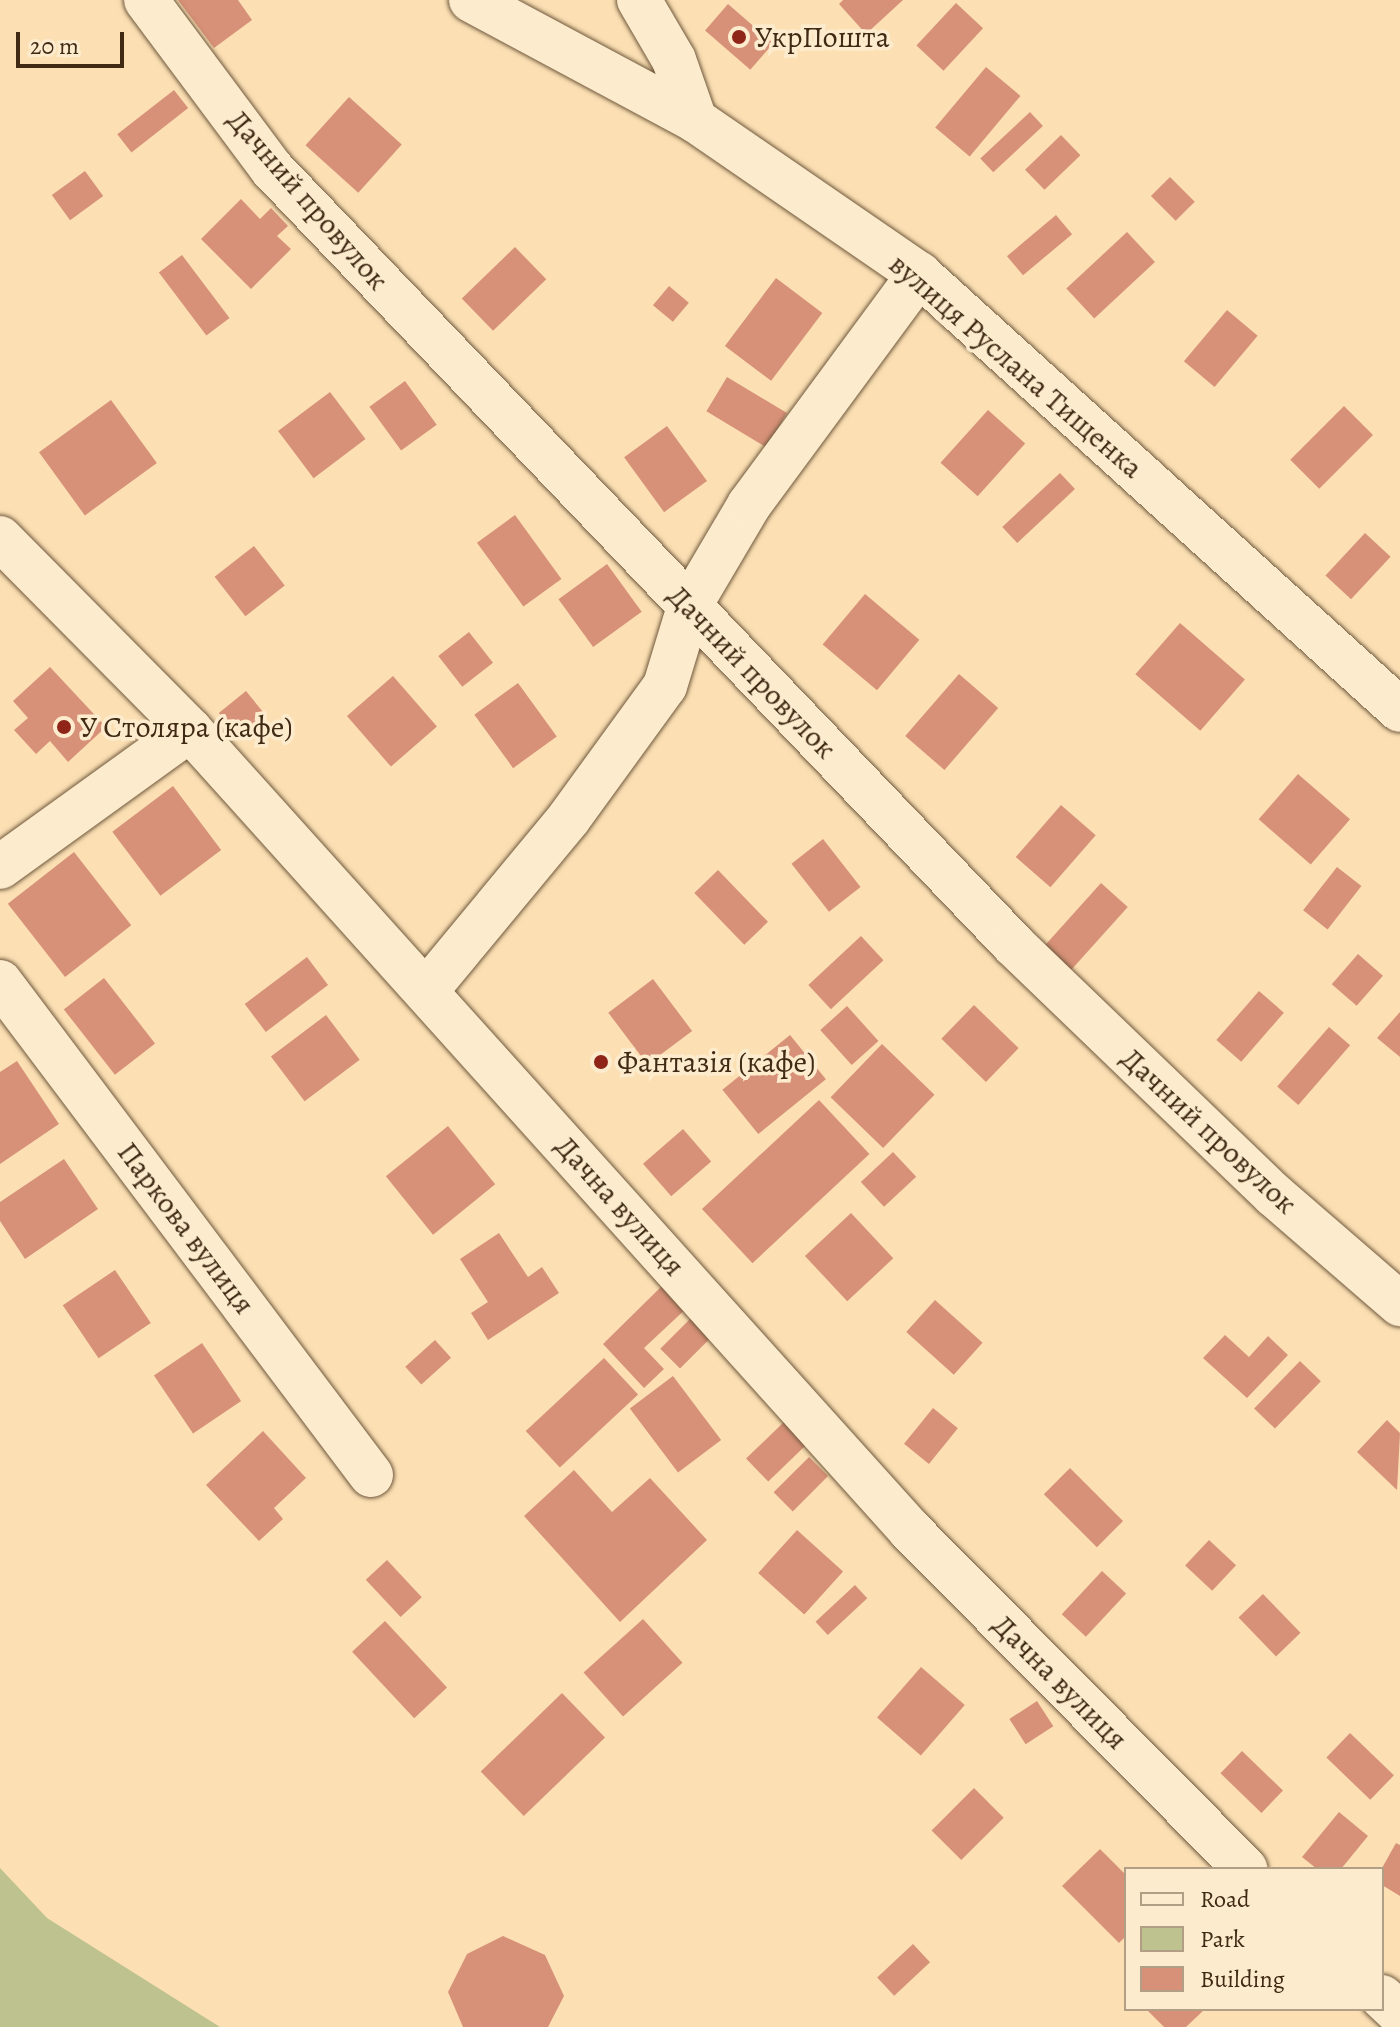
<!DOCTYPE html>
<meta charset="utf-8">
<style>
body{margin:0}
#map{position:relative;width:1400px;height:2027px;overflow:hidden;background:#fce0b4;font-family:Alegreya,serif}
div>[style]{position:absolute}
.green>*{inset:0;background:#bec28e}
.building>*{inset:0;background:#d79178;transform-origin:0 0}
.roads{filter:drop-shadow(0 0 2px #6f583c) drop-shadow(0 0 2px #6f583c)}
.minor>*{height:44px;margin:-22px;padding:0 22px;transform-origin:22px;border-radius:22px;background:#fdebce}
.dots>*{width:22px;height:22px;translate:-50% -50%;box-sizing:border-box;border:4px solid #fdebce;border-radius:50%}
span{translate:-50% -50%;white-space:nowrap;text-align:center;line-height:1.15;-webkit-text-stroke:7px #fdebce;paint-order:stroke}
.poi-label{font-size:30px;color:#402a14}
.left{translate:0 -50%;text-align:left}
.street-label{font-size:30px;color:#402a14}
.legend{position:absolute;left:1124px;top:1867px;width:260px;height:144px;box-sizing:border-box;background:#fdebce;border:2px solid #b19e84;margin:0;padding:10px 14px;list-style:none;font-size:24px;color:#402a14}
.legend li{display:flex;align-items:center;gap:16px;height:40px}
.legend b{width:40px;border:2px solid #b19e84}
.scale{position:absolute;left:16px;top:32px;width:108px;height:36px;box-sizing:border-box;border:4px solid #402a14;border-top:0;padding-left:10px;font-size:24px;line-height:28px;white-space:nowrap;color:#402a14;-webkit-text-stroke:6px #fdebce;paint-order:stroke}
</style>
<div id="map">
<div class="green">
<i style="clip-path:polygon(0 1868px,47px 1918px,220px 2027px,0 2027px)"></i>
</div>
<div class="building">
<i style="clip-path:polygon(178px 0,238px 0,252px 20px,214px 48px)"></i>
<i style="clip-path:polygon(843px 0,903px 0,866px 34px,839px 4px)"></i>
<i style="left:956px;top:3px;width:37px;height:58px;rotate:43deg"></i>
<i style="left:728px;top:4px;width:60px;height:35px;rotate:41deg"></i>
<i style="left:986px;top:67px;width:45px;height:79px;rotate:40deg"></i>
<i style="left:174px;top:90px;width:23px;height:72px;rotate:52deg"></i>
<i style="left:349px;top:97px;width:71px;height:65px;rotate:42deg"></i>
<i style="left:1030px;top:112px;width:19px;height:68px;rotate:47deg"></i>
<i style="left:1061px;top:135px;width:28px;height:50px;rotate:46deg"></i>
<i style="left:85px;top:171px;width:31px;height:41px;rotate:54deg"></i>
<i style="left:1170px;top:177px;width:35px;height:27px;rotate:45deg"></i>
<i style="clip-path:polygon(241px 199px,260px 219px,271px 208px,288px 226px,277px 236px,291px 249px,251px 289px,201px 239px)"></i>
<i style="left:1056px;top:215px;width:25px;height:64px;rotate:50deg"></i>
<i style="left:1127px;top:232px;width:41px;height:83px;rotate:47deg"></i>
<i style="left:515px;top:247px;width:45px;height:74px;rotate:46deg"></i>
<i style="left:182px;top:255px;width:79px;height:29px;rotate:53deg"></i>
<i style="left:776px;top:278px;width:58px;height:85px;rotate:37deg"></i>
<i style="left:669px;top:286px;width:26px;height:25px;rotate:40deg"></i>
<i style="left:1227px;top:310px;width:40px;height:67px;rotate:40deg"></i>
<i style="left:727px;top:377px;width:70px;height:40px;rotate:31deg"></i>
<i style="left:405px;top:381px;width:54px;height:44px;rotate:54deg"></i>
<i style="left:330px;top:392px;width:59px;height:65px;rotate:53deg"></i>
<i style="left:111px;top:400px;width:78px;height:89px;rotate:54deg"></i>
<i style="left:1344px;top:406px;width:41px;height:76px;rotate:45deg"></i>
<i style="left:988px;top:410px;width:50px;height:71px;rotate:42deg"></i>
<i style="left:667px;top:426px;width:68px;height:53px;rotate:54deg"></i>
<i style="left:1060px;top:473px;width:22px;height:79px;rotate:47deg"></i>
<i style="left:515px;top:515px;width:79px;height:47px;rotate:54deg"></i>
<i style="left:1365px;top:533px;width:35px;height:58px;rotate:43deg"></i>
<i style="left:254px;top:546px;width:50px;height:50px;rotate:52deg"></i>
<i style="left:607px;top:564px;width:59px;height:60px;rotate:54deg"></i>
<i style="left:865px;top:594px;width:71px;height:66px;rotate:40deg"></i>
<i style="left:1180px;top:623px;width:86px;height:68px;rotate:41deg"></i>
<i style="left:469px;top:632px;width:39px;height:39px;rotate:52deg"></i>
<i style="clip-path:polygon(50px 667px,106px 727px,68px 762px,50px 741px,36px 754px,14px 730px,28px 718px,13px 701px)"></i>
<i style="left:959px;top:674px;width:52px;height:82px;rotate:41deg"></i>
<i style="left:393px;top:676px;width:67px;height:61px;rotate:49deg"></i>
<i style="left:518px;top:683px;width:66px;height:54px;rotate:54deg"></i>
<i style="left:246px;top:691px;width:32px;height:35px;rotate:51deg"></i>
<i style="left:1298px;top:774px;width:69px;height:60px;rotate:41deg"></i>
<i style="left:173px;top:786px;width:80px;height:76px;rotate:53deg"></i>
<i style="left:1061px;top:805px;width:46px;height:69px;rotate:41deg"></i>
<i style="left:823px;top:839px;width:61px;height:40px;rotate:52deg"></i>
<i style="left:74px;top:852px;width:93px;height:84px;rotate:52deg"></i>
<i style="left:1337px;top:867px;width:31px;height:55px;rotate:38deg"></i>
<i style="left:718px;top:870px;width:72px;height:33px;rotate:46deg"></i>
<i style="left:1101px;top:883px;width:36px;height:85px;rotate:42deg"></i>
<i style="left:861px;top:936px;width:33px;height:72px;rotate:47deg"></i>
<i style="left:1358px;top:954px;width:33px;height:40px;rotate:41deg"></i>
<i style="left:307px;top:957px;width:35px;height:78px;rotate:53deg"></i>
<i style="left:104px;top:978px;width:83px;height:51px;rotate:52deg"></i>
<i style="left:653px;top:979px;width:65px;height:56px;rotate:53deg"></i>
<i style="left:1259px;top:991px;width:33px;height:65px;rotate:41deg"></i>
<i style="left:974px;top:1005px;width:62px;height:47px;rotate:44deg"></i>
<i style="left:847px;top:1006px;width:47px;height:36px;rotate:48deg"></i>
<i style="clip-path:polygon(1400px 1012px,1400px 1057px,1377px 1038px)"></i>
<i style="left:326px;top:1015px;width:56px;height:69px;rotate:53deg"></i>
<i style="left:1329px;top:1027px;width:28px;height:79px;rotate:41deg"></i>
<i style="left:790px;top:1035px;width:57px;height:87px;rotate:51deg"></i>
<i style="left:882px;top:1044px;width:73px;height:74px;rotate:44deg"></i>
<i style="clip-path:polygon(17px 1061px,59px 1124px,0 1164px,0 1072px)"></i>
<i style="left:819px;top:1100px;width:74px;height:160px;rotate:47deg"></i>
<i style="left:448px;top:1126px;width:75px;height:80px;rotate:51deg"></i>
<i style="left:683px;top:1129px;width:43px;height:53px;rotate:49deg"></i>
<i style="left:893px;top:1152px;width:34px;height:44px;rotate:47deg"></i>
<i style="clip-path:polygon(64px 1159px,98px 1209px,25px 1259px,0 1221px,0 1202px)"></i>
<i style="left:851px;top:1213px;width:62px;height:63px;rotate:47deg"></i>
<i style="clip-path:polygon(499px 1233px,528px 1277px,542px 1267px,559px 1293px,488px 1340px,471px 1313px,488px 1302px,460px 1259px)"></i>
<i style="left:115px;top:1270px;width:64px;height:63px;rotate:56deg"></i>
<i style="clip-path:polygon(667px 1281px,690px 1305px,644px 1348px,664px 1369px,644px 1388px,603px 1344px)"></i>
<i style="left:935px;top:1300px;width:64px;height:43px;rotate:42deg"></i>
<i style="left:697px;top:1312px;width:28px;height:52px;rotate:45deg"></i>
<i style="clip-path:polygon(1225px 1335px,1249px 1357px,1268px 1336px,1288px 1355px,1247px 1398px,1203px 1358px)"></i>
<i style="left:435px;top:1340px;width:24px;height:40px;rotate:48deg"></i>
<i style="left:202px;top:1343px;width:70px;height:58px;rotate:56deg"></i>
<i style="left:604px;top:1358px;width:50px;height:107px;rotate:47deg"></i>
<i style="left:1300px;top:1361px;width:29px;height:66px;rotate:44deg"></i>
<i style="left:673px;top:1376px;width:80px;height:54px;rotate:53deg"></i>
<i style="left:933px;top:1408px;width:32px;height:46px;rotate:39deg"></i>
<i style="left:787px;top:1419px;width:32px;height:57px;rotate:46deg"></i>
<i style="clip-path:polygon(1387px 1420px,1400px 1433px,1397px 1490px,1357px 1452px)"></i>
<i style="clip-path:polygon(263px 1431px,306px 1478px,274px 1508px,283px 1519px,259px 1541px,206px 1485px)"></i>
<i style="left:809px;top:1457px;width:27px;height:50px;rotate:45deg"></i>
<i style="left:1070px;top:1468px;width:75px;height:37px;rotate:45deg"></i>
<i style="clip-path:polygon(574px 1470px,612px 1512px,650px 1478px,707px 1540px,620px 1622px,524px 1516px)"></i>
<i style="left:797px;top:1530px;width:62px;height:58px;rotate:42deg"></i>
<i style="left:1209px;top:1540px;width:37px;height:35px;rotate:43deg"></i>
<i style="left:387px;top:1560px;width:51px;height:29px;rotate:47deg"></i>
<i style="left:1102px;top:1571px;width:33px;height:59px;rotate:43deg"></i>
<i style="left:855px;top:1585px;width:18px;height:54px;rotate:47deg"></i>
<i style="left:1263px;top:1594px;width:54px;height:34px;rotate:46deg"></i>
<i style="left:643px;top:1619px;width:59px;height:80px;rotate:48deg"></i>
<i style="left:385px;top:1621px;width:91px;height:45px;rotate:47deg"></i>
<i style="left:921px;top:1667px;width:58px;height:67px;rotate:41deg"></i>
<i style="left:562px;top:1693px;width:62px;height:113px;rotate:46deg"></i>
<i style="left:1037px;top:1701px;width:30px;height:33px;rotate:57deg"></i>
<i style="left:1350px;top:1733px;width:61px;height:34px;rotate:44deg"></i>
<i style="left:1242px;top:1751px;width:57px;height:31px;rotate:44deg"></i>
<i style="left:974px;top:1788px;width:42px;height:60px;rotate:45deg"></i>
<i style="clip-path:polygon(1339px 1812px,1368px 1836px,1341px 1869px,1317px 1869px,1302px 1857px)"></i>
<i style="clip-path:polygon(1396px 1843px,1400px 1845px,1400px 1896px,1382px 1885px,1382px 1868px)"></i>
<i style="clip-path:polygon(1100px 1849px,1126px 1875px,1126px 1936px,1119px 1943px,1062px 1886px)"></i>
<i style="clip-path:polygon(503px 1936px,545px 1955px,564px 1996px,548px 2027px,463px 2027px,448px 1992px,467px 1954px)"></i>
<i style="left:913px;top:1944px;width:25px;height:49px;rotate:47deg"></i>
<i style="clip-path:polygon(1146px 2009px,1205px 2009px,1186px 2027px,1164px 2027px)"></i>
</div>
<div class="roads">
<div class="minor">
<i style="left:146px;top:0;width:211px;rotate:53.3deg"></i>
<i style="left:272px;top:169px;width:1072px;rotate:46.28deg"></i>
<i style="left:1013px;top:944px;width:362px;rotate:43.9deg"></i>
<i style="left:1274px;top:1195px;width:167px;rotate:40.9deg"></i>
<i style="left:471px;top:0;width:254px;rotate:28.2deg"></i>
<i style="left:695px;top:120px;width:272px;rotate:34.5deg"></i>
<i style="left:919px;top:274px;width:649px;rotate:42.19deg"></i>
<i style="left:639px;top:0;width:69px;rotate:59.7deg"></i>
<i style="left:674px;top:60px;width:64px;rotate:70.7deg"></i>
<i style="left:0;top:538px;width:270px;rotate:45.3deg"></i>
<i style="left:190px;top:730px;width:1076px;rotate:48.01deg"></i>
<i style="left:910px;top:1530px;width:477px;rotate:45.3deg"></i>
<i style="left:0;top:867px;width:234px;rotate:-35.8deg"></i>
<i style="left:0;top:982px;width:617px;rotate:53.04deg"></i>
<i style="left:426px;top:991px;width:224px;rotate:-50.4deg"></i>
<i style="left:569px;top:818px;width:163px;rotate:-54deg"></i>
<i style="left:665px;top:686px;width:83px;rotate:-73.1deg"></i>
<i style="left:689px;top:607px;width:118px;rotate:-59.5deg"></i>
<i style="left:749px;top:505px;width:287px;rotate:-53.6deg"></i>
<i style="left:1382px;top:1997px;width:25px;rotate:43deg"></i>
</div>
</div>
<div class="dots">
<i style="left:739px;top:37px;background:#8f2418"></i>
<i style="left:64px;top:727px;background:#8f2418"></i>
<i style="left:601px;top:1062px;background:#8f2418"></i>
</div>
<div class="poi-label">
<span class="left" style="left:755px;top:37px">УкрПошта</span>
<span class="left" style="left:80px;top:727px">У Столяра (кафе)</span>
<span class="left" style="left:617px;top:1062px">Фантазія (кафе)</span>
</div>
<div class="street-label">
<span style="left:308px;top:200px;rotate:49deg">Дачний провулок</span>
<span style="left:1016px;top:366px;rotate:41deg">вулиця Руслана Тищенка</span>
<span style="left:752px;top:672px;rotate:46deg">Дачний провулок</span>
<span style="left:1209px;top:1131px;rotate:43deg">Дачний провулок</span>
<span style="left:620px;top:1206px;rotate:48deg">Дачна вулиця</span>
<span style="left:186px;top:1228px;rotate:53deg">Паркова вулиця</span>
<span style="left:1060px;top:1682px;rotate:45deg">Дачна вулиця</span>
</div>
<ul class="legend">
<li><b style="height:10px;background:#fdebce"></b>Road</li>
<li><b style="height:22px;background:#bec28e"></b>Park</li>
<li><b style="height:22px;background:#d79178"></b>Building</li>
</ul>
<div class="scale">20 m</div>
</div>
